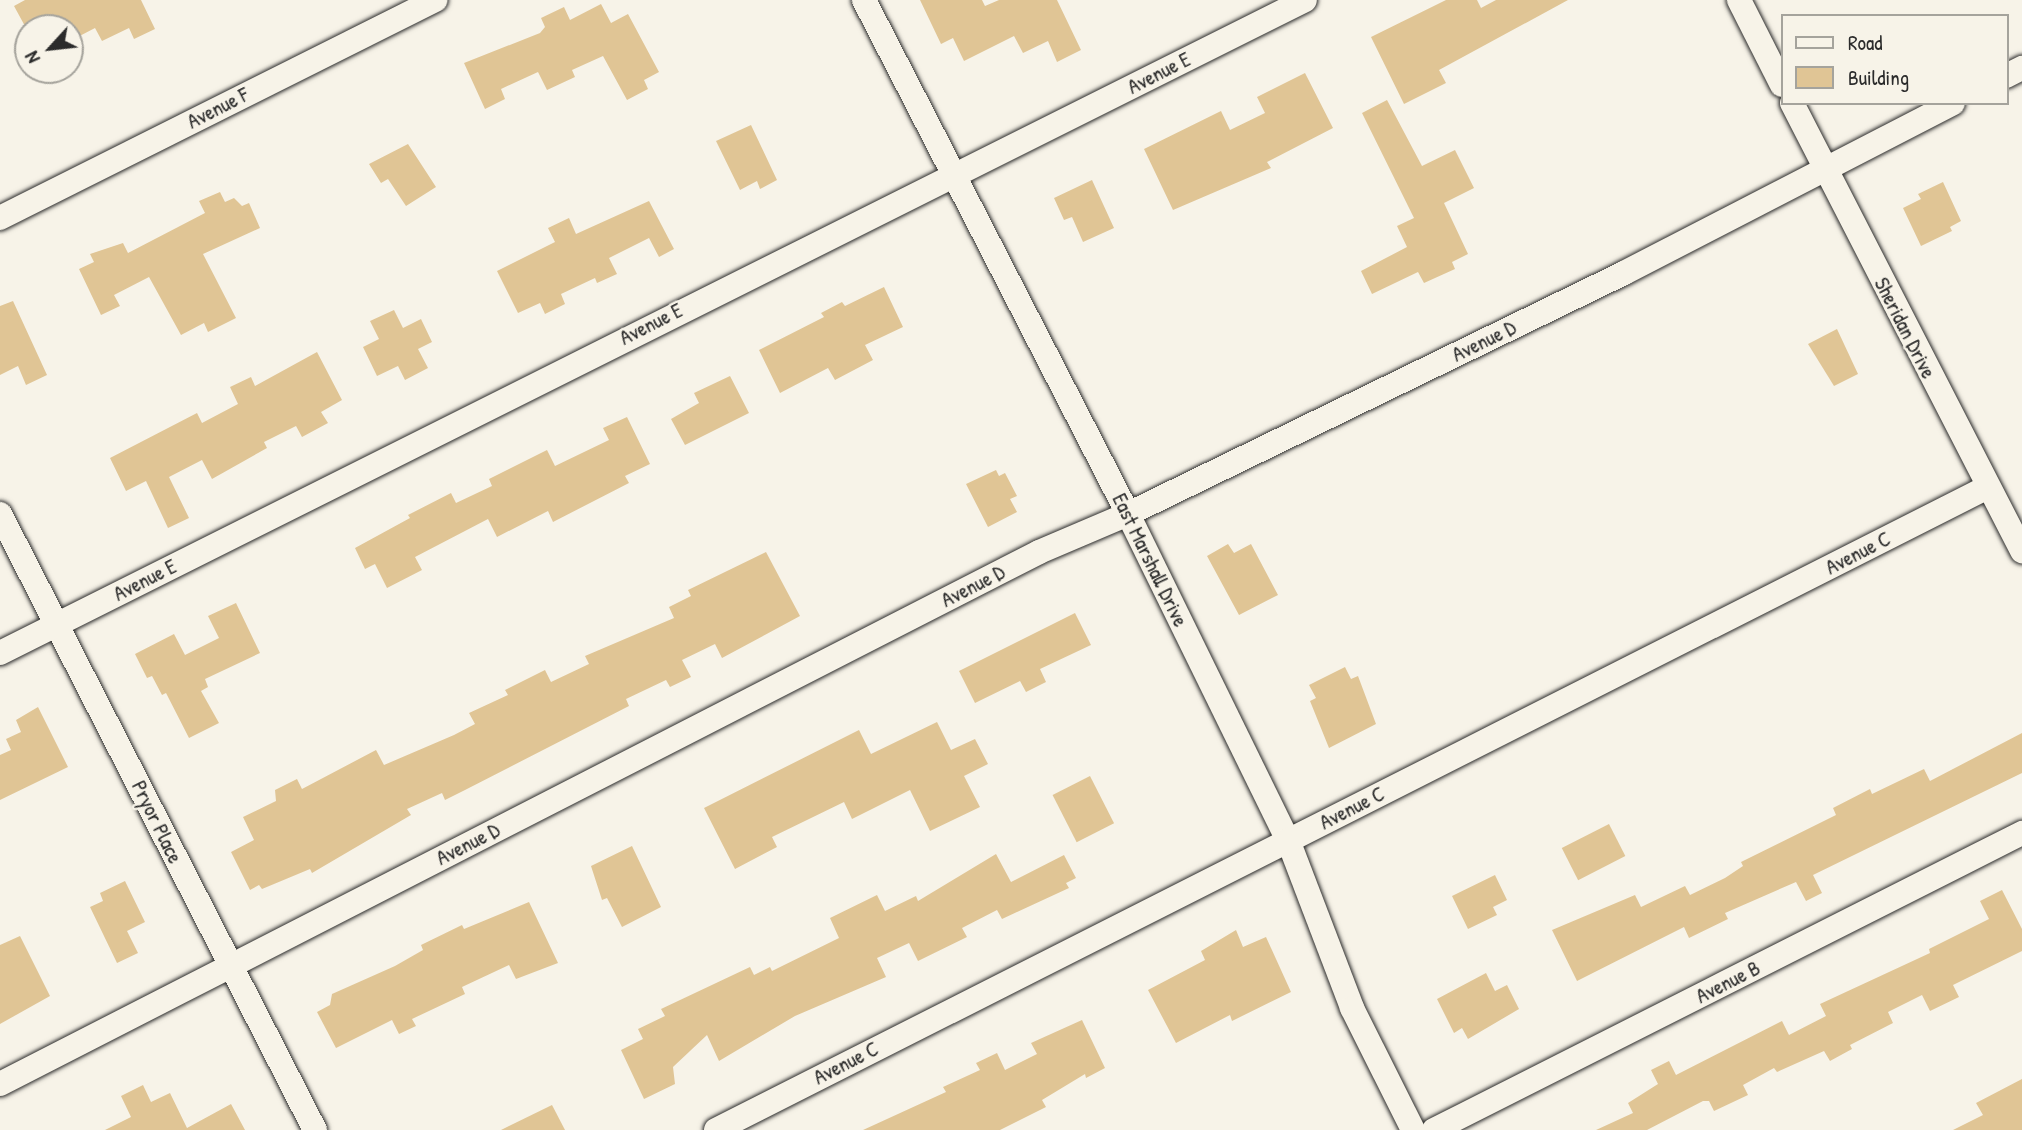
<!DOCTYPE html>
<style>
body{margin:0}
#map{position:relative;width:2022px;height:1130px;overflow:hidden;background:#f7f3e8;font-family:"Patrick Hand",sans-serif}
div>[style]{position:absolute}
.building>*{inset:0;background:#e0c595;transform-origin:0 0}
.roads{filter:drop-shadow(0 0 2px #2b2b2b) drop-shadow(0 0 2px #2b2b2b)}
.street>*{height:24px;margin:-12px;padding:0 12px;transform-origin:12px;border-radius:12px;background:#f7f3e8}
span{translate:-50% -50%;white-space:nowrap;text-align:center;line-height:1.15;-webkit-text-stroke:5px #f7f3e8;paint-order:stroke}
.street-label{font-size:21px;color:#2b2b2b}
.legend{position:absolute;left:1781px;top:14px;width:228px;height:91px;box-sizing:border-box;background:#f7f3e8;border:2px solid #a5a39c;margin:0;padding:9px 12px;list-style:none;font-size:21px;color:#2b2b2b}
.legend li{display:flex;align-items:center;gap:14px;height:35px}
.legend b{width:35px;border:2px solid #a5a39c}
.north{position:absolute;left:14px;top:14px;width:70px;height:70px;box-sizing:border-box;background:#f7f3e8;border:2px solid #a5a39c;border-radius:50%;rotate:243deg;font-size:19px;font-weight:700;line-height:28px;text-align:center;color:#2b2b2b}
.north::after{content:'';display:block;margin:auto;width:24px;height:32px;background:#2b2b2b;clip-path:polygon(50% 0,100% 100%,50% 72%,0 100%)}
</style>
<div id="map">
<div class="building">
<i style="clip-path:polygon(25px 0,141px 0,155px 29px,134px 39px,129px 28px,102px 41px,95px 28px,70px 41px,70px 28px,26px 28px,14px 6px)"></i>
<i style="clip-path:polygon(920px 0,982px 0,985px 6px,999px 0,1057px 0,1081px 50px,1057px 62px,1048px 41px,1023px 53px,1014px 36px,964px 61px,953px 38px,941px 44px)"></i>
<i style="clip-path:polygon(1446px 0,1477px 0,1481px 8px,1496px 0,1568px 0,1439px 70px,1446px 83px,1404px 104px,1371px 37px)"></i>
<i style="clip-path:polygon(601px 4px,611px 23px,628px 14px,659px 72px,644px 80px,648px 89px,627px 100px,603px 56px,572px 70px,575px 77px,547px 90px,538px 72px,501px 89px,505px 99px,485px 109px,464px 63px,540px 33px,545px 27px,541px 18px,564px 7px,570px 20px)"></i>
<i style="clip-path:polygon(1305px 73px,1333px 128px,1267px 162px,1271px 168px,1173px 210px,1144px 149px,1221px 111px,1230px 130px,1265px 113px,1257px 97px)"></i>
<i style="clip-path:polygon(1387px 100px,1422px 166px,1455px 150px,1474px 188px,1444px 203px,1468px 254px,1452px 262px,1455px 269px,1424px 283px,1418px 272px,1372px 294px,1361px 271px,1407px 247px,1397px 226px,1414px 218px,1362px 113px)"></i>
<i style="clip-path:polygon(751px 125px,777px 180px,760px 189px,757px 181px,740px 190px,716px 141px)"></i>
<i style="clip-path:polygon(408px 144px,436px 187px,406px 206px,388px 179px,381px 183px,369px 164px)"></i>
<i style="clip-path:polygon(1092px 180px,1114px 228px,1083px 242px,1072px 217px,1064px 220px,1054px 198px)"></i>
<i style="clip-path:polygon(1943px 182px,1961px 221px,1950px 227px,1952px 231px,1921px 246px,1903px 208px,1921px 199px,1918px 194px)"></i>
<i style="clip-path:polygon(220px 192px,225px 202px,234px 198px,242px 206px,249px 203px,260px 228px,203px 254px,236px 318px,208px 332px,204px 323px,181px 335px,149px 277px,114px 295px,120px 306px,101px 315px,79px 269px,94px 262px,90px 254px,123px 243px,128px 253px,205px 213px,199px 201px)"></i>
<i style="clip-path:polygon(649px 201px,674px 249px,659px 257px,649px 238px,609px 258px,617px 274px,597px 283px,595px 278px,561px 294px,565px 304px,545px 314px,540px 303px,518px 313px,497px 271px,555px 242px,548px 228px,569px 218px,576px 234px)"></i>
<i style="clip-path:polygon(884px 287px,903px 327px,865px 345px,873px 360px,835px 380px,828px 368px,780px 393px,759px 350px,824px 317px,821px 313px,842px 302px,845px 306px)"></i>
<i style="clip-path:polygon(13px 301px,47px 375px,26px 385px,18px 366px,0 375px,0 306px)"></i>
<i style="clip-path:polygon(394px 310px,403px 328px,421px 319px,432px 342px,418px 349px,428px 368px,405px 380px,398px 366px,377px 376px,363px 347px,379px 339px,370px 321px)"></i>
<i style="clip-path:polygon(1837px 329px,1858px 374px,1834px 386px,1808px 344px)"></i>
<i style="clip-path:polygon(317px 352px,342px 400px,321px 412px,328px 423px,302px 437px,296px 426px,264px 442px,267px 448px,212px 479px,202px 460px,169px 477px,189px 518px,168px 528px,146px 481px,126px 491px,110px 458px,197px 413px,202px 423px,238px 404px,230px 387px,251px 377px,255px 386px)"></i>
<i style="clip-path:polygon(730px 376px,749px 413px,685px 445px,671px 419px,699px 403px,694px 393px)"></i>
<i style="clip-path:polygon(627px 417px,650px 464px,625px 476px,629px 483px,553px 522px,548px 511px,497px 537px,488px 519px,415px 557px,422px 570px,387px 588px,375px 564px,365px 569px,355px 548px,410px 518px,408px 515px,451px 493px,456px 503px,492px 486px,489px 479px,547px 450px,555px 466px,609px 440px,603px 428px)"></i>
<i style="clip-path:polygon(996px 470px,999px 476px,1005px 473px,1017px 496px,1010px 499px,1017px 512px,988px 527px,966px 484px)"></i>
<i style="clip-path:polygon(1228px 544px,1234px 553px,1251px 544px,1278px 595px,1239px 615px,1207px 556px)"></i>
<i style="clip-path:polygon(766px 552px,800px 616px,722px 658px,715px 644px,682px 660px,691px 677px,670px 687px,666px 680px,626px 699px,629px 706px,465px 790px,445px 800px,442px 793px,407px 809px,411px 815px,312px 873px,310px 869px,262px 889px,259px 885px,250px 890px,231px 852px,254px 840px,243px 817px,276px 801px,275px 790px,297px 779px,302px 789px,376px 750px,384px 765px,454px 735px,475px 724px,469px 713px,508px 695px,505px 690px,545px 670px,551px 682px,589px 664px,585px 656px,674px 618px,669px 607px,691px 596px,688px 590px)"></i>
<i style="clip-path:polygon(236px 603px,260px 653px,205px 679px,208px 687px,201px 691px,219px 723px,189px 738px,166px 693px,162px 695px,152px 676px,147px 678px,135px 654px,174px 634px,185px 655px,219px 638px,208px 616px)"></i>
<i style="clip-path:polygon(1075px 613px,1091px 645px,1040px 669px,1046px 682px,1026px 692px,1020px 681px,975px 703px,959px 671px)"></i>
<i style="clip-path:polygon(1345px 667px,1351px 679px,1358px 676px,1376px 724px,1329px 748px,1310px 701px,1316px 698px,1309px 685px)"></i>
<i style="clip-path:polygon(38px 707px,68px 767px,0 800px,0 755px,11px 750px,6px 739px,21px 732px,16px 720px)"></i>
<i style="clip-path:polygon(937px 722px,951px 750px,975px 739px,988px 764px,964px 776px,980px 807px,930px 831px,910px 790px,852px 819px,844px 802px,772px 837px,777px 847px,735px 869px,704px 808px,859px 730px,871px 754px)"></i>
<i style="clip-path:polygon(2022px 733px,2022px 773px,1813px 875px,1822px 893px,1806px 901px,1796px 882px,1725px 913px,1728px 919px,1689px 938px,1684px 927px,1577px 981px,1552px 930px,1635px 895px,1641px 907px,1685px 886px,1690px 895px,1725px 878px,1743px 866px,1741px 862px,1836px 815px,1833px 808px,1870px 789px,1872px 794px,1924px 769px,1930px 781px)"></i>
<i style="left:1090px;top:776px;width:53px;height:42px;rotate:63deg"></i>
<i style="left:1609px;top:824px;width:36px;height:53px;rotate:63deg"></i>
<i style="clip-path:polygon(632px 846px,661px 907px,622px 927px,607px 898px,602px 900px,591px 866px)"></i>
<i style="clip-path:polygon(996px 854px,1011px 882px,1064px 855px,1076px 878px,1066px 883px,1069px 888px,1002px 919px,997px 910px,962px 928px,967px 937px,918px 961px,909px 943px,877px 958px,886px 977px,795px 1016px,719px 1061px,707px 1035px,673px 1067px,675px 1084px,644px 1099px,621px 1050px,643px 1039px,638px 1029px,665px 1016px,661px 1009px,750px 967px,754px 975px,770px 967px,772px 971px,839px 938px,830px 918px,877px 895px,885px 911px,916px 896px,918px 901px)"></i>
<i style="clip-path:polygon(1495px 875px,1507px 900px,1493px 907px,1497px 915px,1468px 929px,1452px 896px)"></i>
<i style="clip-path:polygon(125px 881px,145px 922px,127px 931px,138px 953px,117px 963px,90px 907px,103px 901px,100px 893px)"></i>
<i style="clip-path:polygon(2002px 890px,2022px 929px,2022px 951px,1953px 985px,1959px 997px,1930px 1011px,1922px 995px,1888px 1012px,1893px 1023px,1850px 1045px,1852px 1049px,1830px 1061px,1824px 1051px,1777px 1072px,1774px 1068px,1743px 1085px,1748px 1095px,1714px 1111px,1709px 1101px,1703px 1101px,1647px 1130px,1596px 1130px,1633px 1113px,1628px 1103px,1658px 1084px,1651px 1070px,1669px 1061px,1676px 1075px,1782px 1021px,1789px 1035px,1826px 1016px,1820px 1004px,1930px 953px,1929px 949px,1989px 919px,1980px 901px)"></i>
<i style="clip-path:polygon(529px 902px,558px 963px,516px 979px,509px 965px,462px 987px,465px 994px,412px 1019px,416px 1026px,399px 1034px,392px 1020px,336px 1048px,317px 1012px,330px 1005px,332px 994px,395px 966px,423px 950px,421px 945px,462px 925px,464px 929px)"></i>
<i style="clip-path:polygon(1236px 930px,1243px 947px,1266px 937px,1291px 992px,1232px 1021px,1230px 1015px,1176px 1043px,1148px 990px,1205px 960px,1201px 951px)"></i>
<i style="clip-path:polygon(20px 936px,50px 996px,0 1024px,0 945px)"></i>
<i style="clip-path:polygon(1486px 973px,1495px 991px,1507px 985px,1519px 1009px,1468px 1039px,1462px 1028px,1454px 1033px,1437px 999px)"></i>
<i style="clip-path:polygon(1082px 1020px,1105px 1068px,1086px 1078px,1085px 1074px,1042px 1100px,1046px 1107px,1000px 1130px,863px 1130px,946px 1092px,943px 1087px,980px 1070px,976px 1063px,997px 1053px,1005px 1070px,1037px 1054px,1031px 1043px)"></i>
<i style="clip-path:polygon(2022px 1079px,2022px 1130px,1953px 1130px,1983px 1115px,1976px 1103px)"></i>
<i style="clip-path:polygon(143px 1085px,151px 1102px,170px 1093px,187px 1128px,231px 1104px,245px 1130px,105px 1130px,131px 1117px,121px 1096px)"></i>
<i style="clip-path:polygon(552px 1105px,565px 1130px,501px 1130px)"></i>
</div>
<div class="roads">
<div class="street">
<i style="left:864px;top:0;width:578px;rotate:62.81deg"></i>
<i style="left:1128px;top:514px;width:363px;rotate:63.9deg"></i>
<i style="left:1288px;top:840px;width:180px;rotate:69.1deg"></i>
<i style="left:1352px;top:1008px;width:136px;rotate:63.4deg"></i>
<i style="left:1739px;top:0;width:95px;rotate:63.2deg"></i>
<i style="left:2006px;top:76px;width:18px;rotate:-27deg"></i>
<i style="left:1792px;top:103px;width:504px;rotate:62.82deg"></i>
<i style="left:0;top:218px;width:487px;rotate:-26.6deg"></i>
<i style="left:0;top:514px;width:692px;rotate:62.92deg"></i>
<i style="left:0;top:653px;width:1459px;rotate:-26.58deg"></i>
<i style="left:0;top:1084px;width:1167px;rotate:-27.11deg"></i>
<i style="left:1039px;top:552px;width:97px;rotate:-23.1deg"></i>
<i style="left:1128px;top:514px;width:551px;rotate:-25.91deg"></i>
<i style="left:1624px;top:273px;width:370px;rotate:-27.3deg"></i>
<i style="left:716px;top:1130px;width:1425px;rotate:-26.82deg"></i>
<i style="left:1434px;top:1130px;width:659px;rotate:-26.8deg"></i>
</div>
</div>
<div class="street-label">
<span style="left:1159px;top:73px;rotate:-27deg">Avenue E</span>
<span style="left:218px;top:108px;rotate:-27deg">Avenue F</span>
<span style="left:651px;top:324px;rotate:-27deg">Avenue E</span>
<span style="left:1905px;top:328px;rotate:63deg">Sheridan Drive</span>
<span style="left:1484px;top:341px;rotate:-26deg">Avenue D</span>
<span style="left:1858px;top:553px;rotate:-27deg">Avenue C</span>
<span style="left:1150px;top:560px;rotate:64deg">East Marshall Drive</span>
<span style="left:145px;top:580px;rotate:-27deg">Avenue E</span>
<span style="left:973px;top:586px;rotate:-27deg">Avenue D</span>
<span style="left:1352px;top:808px;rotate:-27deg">Avenue C</span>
<span style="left:157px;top:822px;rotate:64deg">Pryor Place</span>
<span style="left:468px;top:844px;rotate:-27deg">Avenue D</span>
<span style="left:1728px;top:982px;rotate:-27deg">Avenue B</span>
<span style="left:846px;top:1063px;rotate:-27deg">Avenue C</span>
</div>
<ul class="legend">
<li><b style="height:9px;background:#f7f3e8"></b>Road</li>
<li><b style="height:19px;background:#e0c595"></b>Building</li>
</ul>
<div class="north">N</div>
</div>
